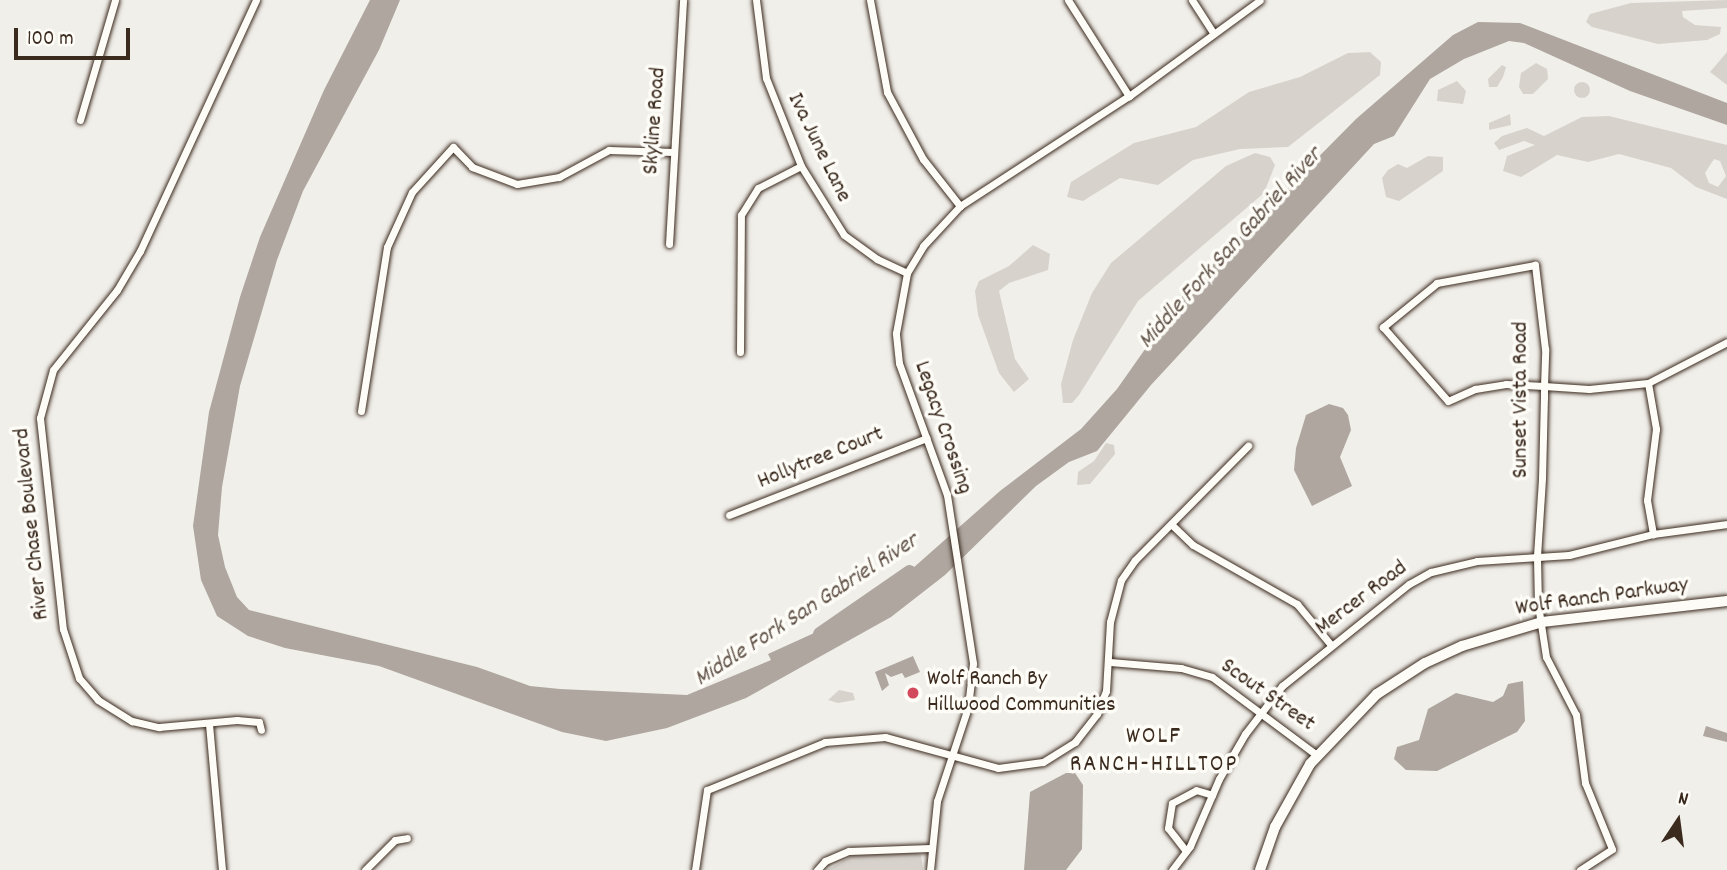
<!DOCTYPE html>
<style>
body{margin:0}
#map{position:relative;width:1727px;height:870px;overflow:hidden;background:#f1efea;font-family:Dekko,sans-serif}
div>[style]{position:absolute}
.green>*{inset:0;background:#d7d2cc}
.round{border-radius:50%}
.water>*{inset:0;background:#aea69f}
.river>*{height:14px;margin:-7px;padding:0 7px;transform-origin:7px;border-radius:7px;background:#aea69f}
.roads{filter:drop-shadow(0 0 2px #3b2a1e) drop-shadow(0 0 2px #3b2a1e)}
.street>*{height:7px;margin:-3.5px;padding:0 3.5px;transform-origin:3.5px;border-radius:3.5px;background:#fdfcf7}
.secondary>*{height:10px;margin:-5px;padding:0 5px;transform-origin:5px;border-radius:5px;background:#fdfcf7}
.dots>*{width:19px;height:19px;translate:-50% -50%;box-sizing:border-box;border:4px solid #fdfcf7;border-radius:50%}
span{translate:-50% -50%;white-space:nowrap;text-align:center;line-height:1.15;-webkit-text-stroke:7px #fdfcf7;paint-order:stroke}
.street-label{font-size:23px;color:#3b2a1e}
.poi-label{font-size:23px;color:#3b2a1e}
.left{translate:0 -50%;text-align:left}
.water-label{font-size:24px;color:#63554b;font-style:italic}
.neighbourhood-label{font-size:24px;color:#3b2a1e;letter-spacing:2px}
.north{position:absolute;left:1643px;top:786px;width:70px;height:70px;-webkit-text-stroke:5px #fdfcf7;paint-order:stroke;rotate:13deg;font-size:19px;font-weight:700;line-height:28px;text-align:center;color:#3b2a1e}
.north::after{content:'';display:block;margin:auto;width:24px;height:32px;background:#3b2a1e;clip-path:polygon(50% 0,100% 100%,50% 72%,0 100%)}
.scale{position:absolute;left:14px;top:28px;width:116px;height:32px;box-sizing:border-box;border:4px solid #3b2a1e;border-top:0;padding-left:9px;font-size:21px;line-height:24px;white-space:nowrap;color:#3b2a1e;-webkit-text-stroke:5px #fdfcf7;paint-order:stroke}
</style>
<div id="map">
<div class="green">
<i style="clip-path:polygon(1727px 0,1727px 8px,1682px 11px,1683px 17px,1695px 25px,1721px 27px,1720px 34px,1707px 40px,1658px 44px,1592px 27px,1586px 22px,1590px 14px,1631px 3px)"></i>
<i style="clip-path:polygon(1370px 52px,1381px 62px,1380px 75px,1288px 147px,1240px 149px,1193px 160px,1158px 185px,1120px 178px,1083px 201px,1067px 197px,1071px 182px,1134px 143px,1196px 127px,1249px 92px,1300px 77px,1348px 53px)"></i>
<i style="clip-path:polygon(1727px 52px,1727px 85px,1710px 72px)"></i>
<i style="clip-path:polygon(1536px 63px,1547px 69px,1548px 79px,1533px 94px,1523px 94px,1519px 87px,1521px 73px)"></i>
<i style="clip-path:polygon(1502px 65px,1506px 67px,1503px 77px,1497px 87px,1489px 87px,1488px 79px)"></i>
<i style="clip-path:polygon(1457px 81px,1466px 91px,1463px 104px,1437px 101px,1438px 90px)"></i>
<i class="round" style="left:1574px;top:82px;width:16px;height:16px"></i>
<i style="clip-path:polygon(1510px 114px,1511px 125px,1489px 130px,1489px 123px)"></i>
<i style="clip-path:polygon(evenodd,1609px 116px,1727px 145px,1727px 199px,1696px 187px,1671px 168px,1619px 154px,1588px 162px,1557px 155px,1521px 177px,1503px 171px,1507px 156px,1535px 145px,1524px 141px,1499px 150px,1494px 143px,1502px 136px,1527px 128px,1544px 136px,1582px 117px,1609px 116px,1714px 159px,1720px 161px,1726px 176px,1718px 187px,1709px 183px,1705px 173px,1714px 159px)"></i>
<i style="clip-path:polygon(1255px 153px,1270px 157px,1275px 165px,1264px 193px,1138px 301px,1079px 395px,1072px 403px,1063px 403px,1061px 384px,1073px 340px,1092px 293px,1111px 263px,1226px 166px)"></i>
<i style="clip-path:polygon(1428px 156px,1443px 157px,1443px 171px,1399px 201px,1386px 197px,1382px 178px,1388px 170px,1398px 164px,1407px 168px)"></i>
<i style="clip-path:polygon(1033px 245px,1050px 254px,1048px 270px,1009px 283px,999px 291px,1015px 359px,1029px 379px,1014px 392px,999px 373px,978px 315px,975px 291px,979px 281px,1009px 266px)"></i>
<i style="clip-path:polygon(1106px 443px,1114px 445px,1115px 454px,1090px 484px,1077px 485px,1078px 472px,1094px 461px)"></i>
<i style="clip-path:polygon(839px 690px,853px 693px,855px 700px,838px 703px,828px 700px)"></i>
<i style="clip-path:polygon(914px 852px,921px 855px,923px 870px,827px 870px,854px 855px)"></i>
</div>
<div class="water">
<i style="clip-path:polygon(370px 0,400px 0,379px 50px,303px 191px,277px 260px,240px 386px,222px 487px,218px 535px,225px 567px,237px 597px,249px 610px,477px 667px,530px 686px,560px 689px,687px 695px,771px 660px,768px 654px,845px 619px,886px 592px,1000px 491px,1081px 429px,1117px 389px,1186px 291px,1356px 119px,1453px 35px,1478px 22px,1520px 23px,1727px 103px,1727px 125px,1630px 91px,1524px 43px,1509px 41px,1464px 59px,1430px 79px,1394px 136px,1374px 144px,1151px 385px,1097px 451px,1069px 462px,1036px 486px,945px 575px,891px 617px,746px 698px,667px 728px,606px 741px,562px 732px,379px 666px,285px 648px,248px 636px,217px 616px,201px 580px,193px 526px,209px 412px,240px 297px,260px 237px,324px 90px)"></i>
<i style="clip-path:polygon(1329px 404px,1343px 408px,1348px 415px,1351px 430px,1340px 457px,1352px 486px,1312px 506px,1294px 470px,1296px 448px,1306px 415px)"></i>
<i style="clip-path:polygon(913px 656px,920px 672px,905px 678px,902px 673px,891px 677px,885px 673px,889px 685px,882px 691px,875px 672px)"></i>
<i style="clip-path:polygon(1523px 681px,1525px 721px,1517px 732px,1437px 771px,1406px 770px,1394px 759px,1397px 747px,1419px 740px,1428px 709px,1456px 693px,1493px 702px,1503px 696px,1508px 684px)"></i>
<i style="clip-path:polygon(1706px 726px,1727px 733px,1727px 742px,1703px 736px)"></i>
<i style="clip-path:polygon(1066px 773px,1075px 773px,1083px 785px,1082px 849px,1066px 870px,1024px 870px,1030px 792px)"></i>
</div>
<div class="river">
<i style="left:820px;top:634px;width:109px;rotate:-34.6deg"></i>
</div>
<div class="roads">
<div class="street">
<i style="left:256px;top:0;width:277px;rotate:114.8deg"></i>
<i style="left:140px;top:251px;width:45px;rotate:120.5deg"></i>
<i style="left:117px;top:290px;width:102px;rotate:128.7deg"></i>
<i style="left:53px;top:370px;width:50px;rotate:105.2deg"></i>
<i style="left:40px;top:418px;width:212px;rotate:83.8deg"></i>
<i style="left:63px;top:629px;width:52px;rotate:71.9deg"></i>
<i style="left:79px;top:678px;width:29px;rotate:49deg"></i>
<i style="left:98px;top:700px;width:40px;rotate:32deg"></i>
<i style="left:132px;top:721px;width:28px;rotate:13deg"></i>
<i style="left:159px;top:727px;width:78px;rotate:-5.1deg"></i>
<i style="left:237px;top:720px;width:22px;rotate:5deg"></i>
<i style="left:259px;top:722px;width:8px;rotate:76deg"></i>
<i style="left:756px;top:0;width:79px;rotate:82.7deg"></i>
<i style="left:766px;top:78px;width:95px;rotate:68.3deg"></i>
<i style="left:801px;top:166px;width:81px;rotate:58.1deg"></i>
<i style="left:844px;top:235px;width:41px;rotate:36deg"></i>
<i style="left:877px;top:259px;width:33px;rotate:25deg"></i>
<i style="left:870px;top:0;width:94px;rotate:79.5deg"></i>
<i style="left:887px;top:92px;width:76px;rotate:61.8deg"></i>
<i style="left:923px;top:159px;width:60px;rotate:51.8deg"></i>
<i style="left:1068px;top:0;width:114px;rotate:57.6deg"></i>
<i style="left:1192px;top:0;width:40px;rotate:57.1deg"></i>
<i style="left:80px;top:120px;width:125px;rotate:-73.7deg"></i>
<i style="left:669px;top:244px;width:244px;rotate:-86.7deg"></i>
<i style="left:740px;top:352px;width:137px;rotate:-89.6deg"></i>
<i style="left:741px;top:215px;width:32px;rotate:-58deg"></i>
<i style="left:758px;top:188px;width:48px;rotate:-27.1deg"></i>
<i style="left:1648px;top:383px;width:47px;rotate:80.1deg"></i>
<i style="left:1656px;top:429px;width:72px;rotate:97.2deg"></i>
<i style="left:1647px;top:500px;width:35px;rotate:80deg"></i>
<i style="left:361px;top:411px;width:166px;rotate:-81deg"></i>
<i style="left:387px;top:247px;width:60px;rotate:-65.6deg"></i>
<i style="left:412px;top:192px;width:61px;rotate:-47.7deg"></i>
<i style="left:453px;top:147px;width:28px;rotate:46deg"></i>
<i style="left:472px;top:167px;width:48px;rotate:20.7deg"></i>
<i style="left:517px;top:184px;width:43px;rotate:-9.5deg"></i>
<i style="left:559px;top:177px;width:57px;rotate:-28.4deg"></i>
<i style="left:609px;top:150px;width:64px;rotate:1.8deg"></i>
<i style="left:729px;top:515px;width:212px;rotate:-21.3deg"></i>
<i style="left:1171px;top:524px;width:30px;rotate:44deg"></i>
<i style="left:1193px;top:545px;width:120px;rotate:29.6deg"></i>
<i style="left:1297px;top:604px;width:53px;rotate:50.3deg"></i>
<i style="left:1110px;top:662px;width:71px;rotate:4.8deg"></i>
<i style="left:1181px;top:668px;width:32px;rotate:16deg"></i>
<i style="left:1212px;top:677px;width:132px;rotate:36.7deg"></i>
<i style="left:209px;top:724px;width:147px;rotate:84.9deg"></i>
<i style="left:1186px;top:851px;width:29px;rotate:-128deg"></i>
<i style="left:1168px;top:828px;width:25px;rotate:-81deg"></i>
<i style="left:1172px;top:803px;width:27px;rotate:-28deg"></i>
<i style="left:1196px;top:790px;width:17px;rotate:17deg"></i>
<i style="left:365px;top:870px;width:42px;rotate:-45deg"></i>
<i style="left:395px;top:840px;width:12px;rotate:-9deg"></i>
<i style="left:695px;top:870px;width:81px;rotate:-81.5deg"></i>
<i style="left:707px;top:790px;width:127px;rotate:-22.1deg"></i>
<i style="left:825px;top:742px;width:60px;rotate:-4.8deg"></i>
<i style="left:885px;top:737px;width:117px;rotate:15.3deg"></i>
<i style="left:998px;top:768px;width:45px;rotate:-7.6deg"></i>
<i style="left:1043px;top:762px;width:38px;rotate:-32deg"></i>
<i style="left:1075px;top:742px;width:36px;rotate:-52deg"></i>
<i style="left:1097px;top:714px;width:25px;rotate:-69deg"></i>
<i style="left:1106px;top:691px;width:69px;rotate:-86.7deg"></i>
<i style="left:1110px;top:622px;width:43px;rotate:-75.3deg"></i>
<i style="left:1121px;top:580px;width:24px;rotate:-55deg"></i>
<i style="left:1135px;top:560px;width:161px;rotate:-45.3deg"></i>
<i style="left:817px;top:870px;width:12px;rotate:-48deg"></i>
<i style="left:825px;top:861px;width:26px;rotate:-23deg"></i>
<i style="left:849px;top:851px;width:81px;rotate:-2.1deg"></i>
<i style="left:930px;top:870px;width:69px;rotate:-84.2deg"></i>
<i style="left:937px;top:801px;width:99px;rotate:-71.7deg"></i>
<i style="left:968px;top:707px;width:44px;rotate:-83.5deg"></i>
<i style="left:973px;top:663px;width:170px;rotate:-98.8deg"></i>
<i style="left:947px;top:495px;width:140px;rotate:-110deg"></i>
<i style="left:899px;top:363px;width:30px;rotate:-96deg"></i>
<i style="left:896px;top:333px;width:61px;rotate:-79.6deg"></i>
<i style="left:907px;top:273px;width:31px;rotate:-59deg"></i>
<i style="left:923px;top:246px;width:54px;rotate:-47.2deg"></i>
<i style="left:960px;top:206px;width:202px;rotate:-33.1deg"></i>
<i style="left:1129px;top:96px;width:162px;rotate:-36.2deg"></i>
<i style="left:1172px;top:870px;width:30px;rotate:-53deg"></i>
<i style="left:1190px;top:846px;width:73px;rotate:-66.6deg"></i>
<i style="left:1219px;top:779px;width:52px;rotate:-60deg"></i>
<i style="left:1245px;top:734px;width:61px;rotate:-52.4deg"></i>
<i style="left:1282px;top:686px;width:163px;rotate:-38.8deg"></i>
<i style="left:1409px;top:584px;width:25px;rotate:-29deg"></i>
<i style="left:1431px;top:572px;width:47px;rotate:-13.4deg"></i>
<i style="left:1477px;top:561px;width:92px;rotate:-3.7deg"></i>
<i style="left:1569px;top:555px;width:87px;rotate:-14deg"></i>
<i style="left:1653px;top:534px;width:75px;rotate:-7.7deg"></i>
<i style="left:1580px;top:870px;width:38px;rotate:-33deg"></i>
<i style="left:1612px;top:849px;width:71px;rotate:-112.2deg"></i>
<i style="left:1585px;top:783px;width:69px;rotate:-97.5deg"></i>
<i style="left:1576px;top:715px;width:65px;rotate:-117.3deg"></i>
<i style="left:1546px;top:657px;width:53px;rotate:-98.7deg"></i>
<i style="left:1538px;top:605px;width:49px;rotate:-91.2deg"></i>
<i style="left:1537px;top:556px;width:78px;rotate:-86.3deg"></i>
<i style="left:1542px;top:478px;width:80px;rotate:-88.6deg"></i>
<i style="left:1544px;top:398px;width:12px;rotate:-90deg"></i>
<i style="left:1544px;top:386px;width:37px;rotate:-88deg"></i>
<i style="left:1545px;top:349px;width:85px;rotate:-96.8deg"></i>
<i style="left:1535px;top:265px;width:100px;rotate:169.6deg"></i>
<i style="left:1437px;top:283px;width:70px;rotate:140.8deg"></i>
<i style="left:1383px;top:327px;width:98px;rotate:48.7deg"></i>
<i style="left:1448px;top:401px;width:30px;rotate:-24deg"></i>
<i style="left:1475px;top:389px;width:31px;rotate:-9deg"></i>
<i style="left:1506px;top:384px;width:38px;rotate:3deg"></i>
<i style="left:1544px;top:386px;width:45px;rotate:3.8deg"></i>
<i style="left:1589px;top:389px;width:59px;rotate:-5.8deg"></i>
<i style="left:1648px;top:383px;width:89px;rotate:-27.4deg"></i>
</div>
<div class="secondary">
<i style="left:1260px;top:870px;width:46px;rotate:-70.8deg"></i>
<i style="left:1275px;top:827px;width:72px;rotate:-60.9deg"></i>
<i style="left:1310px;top:764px;width:97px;rotate:-46.3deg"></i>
<i style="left:1377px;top:694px;width:57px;rotate:-32.9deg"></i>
<i style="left:1425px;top:663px;width:41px;rotate:-24.7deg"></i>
<i style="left:1462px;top:646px;width:84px;rotate:-16.7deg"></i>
<i style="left:1542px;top:622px;width:186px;rotate:-6.5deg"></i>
</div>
</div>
<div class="dots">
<i style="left:913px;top:693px;background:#d1495b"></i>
</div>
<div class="street-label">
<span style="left:656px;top:121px;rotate:-86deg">Skyline Road</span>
<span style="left:818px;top:148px;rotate:64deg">Iva June Lane</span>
<span style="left:1522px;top:400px;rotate:-90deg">Sunset Vista Road</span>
<span style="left:942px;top:428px;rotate:71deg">Legacy Crossing</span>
<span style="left:821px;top:459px;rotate:-22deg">Hollytree Court</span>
<span style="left:33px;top:524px;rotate:-96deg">River Chase Boulevard</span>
<span style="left:1602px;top:598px;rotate:-8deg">Wolf Ranch Parkway</span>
<span style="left:1362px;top:599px;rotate:-37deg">Mercer Road</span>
<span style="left:1267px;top:696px;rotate:35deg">Scout Street</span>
</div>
<div class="poi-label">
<span class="left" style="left:927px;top:693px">Wolf Ranch By<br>Hillwood Communities</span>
</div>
<div class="water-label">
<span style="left:1231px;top:249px;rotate:-48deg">Middle Fork San Gabriel River</span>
<span style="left:807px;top:611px;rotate:-33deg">Middle Fork San Gabriel River</span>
</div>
<div class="neighbourhood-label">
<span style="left:1154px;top:752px">WOLF<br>RANCH-HILLTOP</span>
</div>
<div class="north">N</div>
<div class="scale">100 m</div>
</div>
